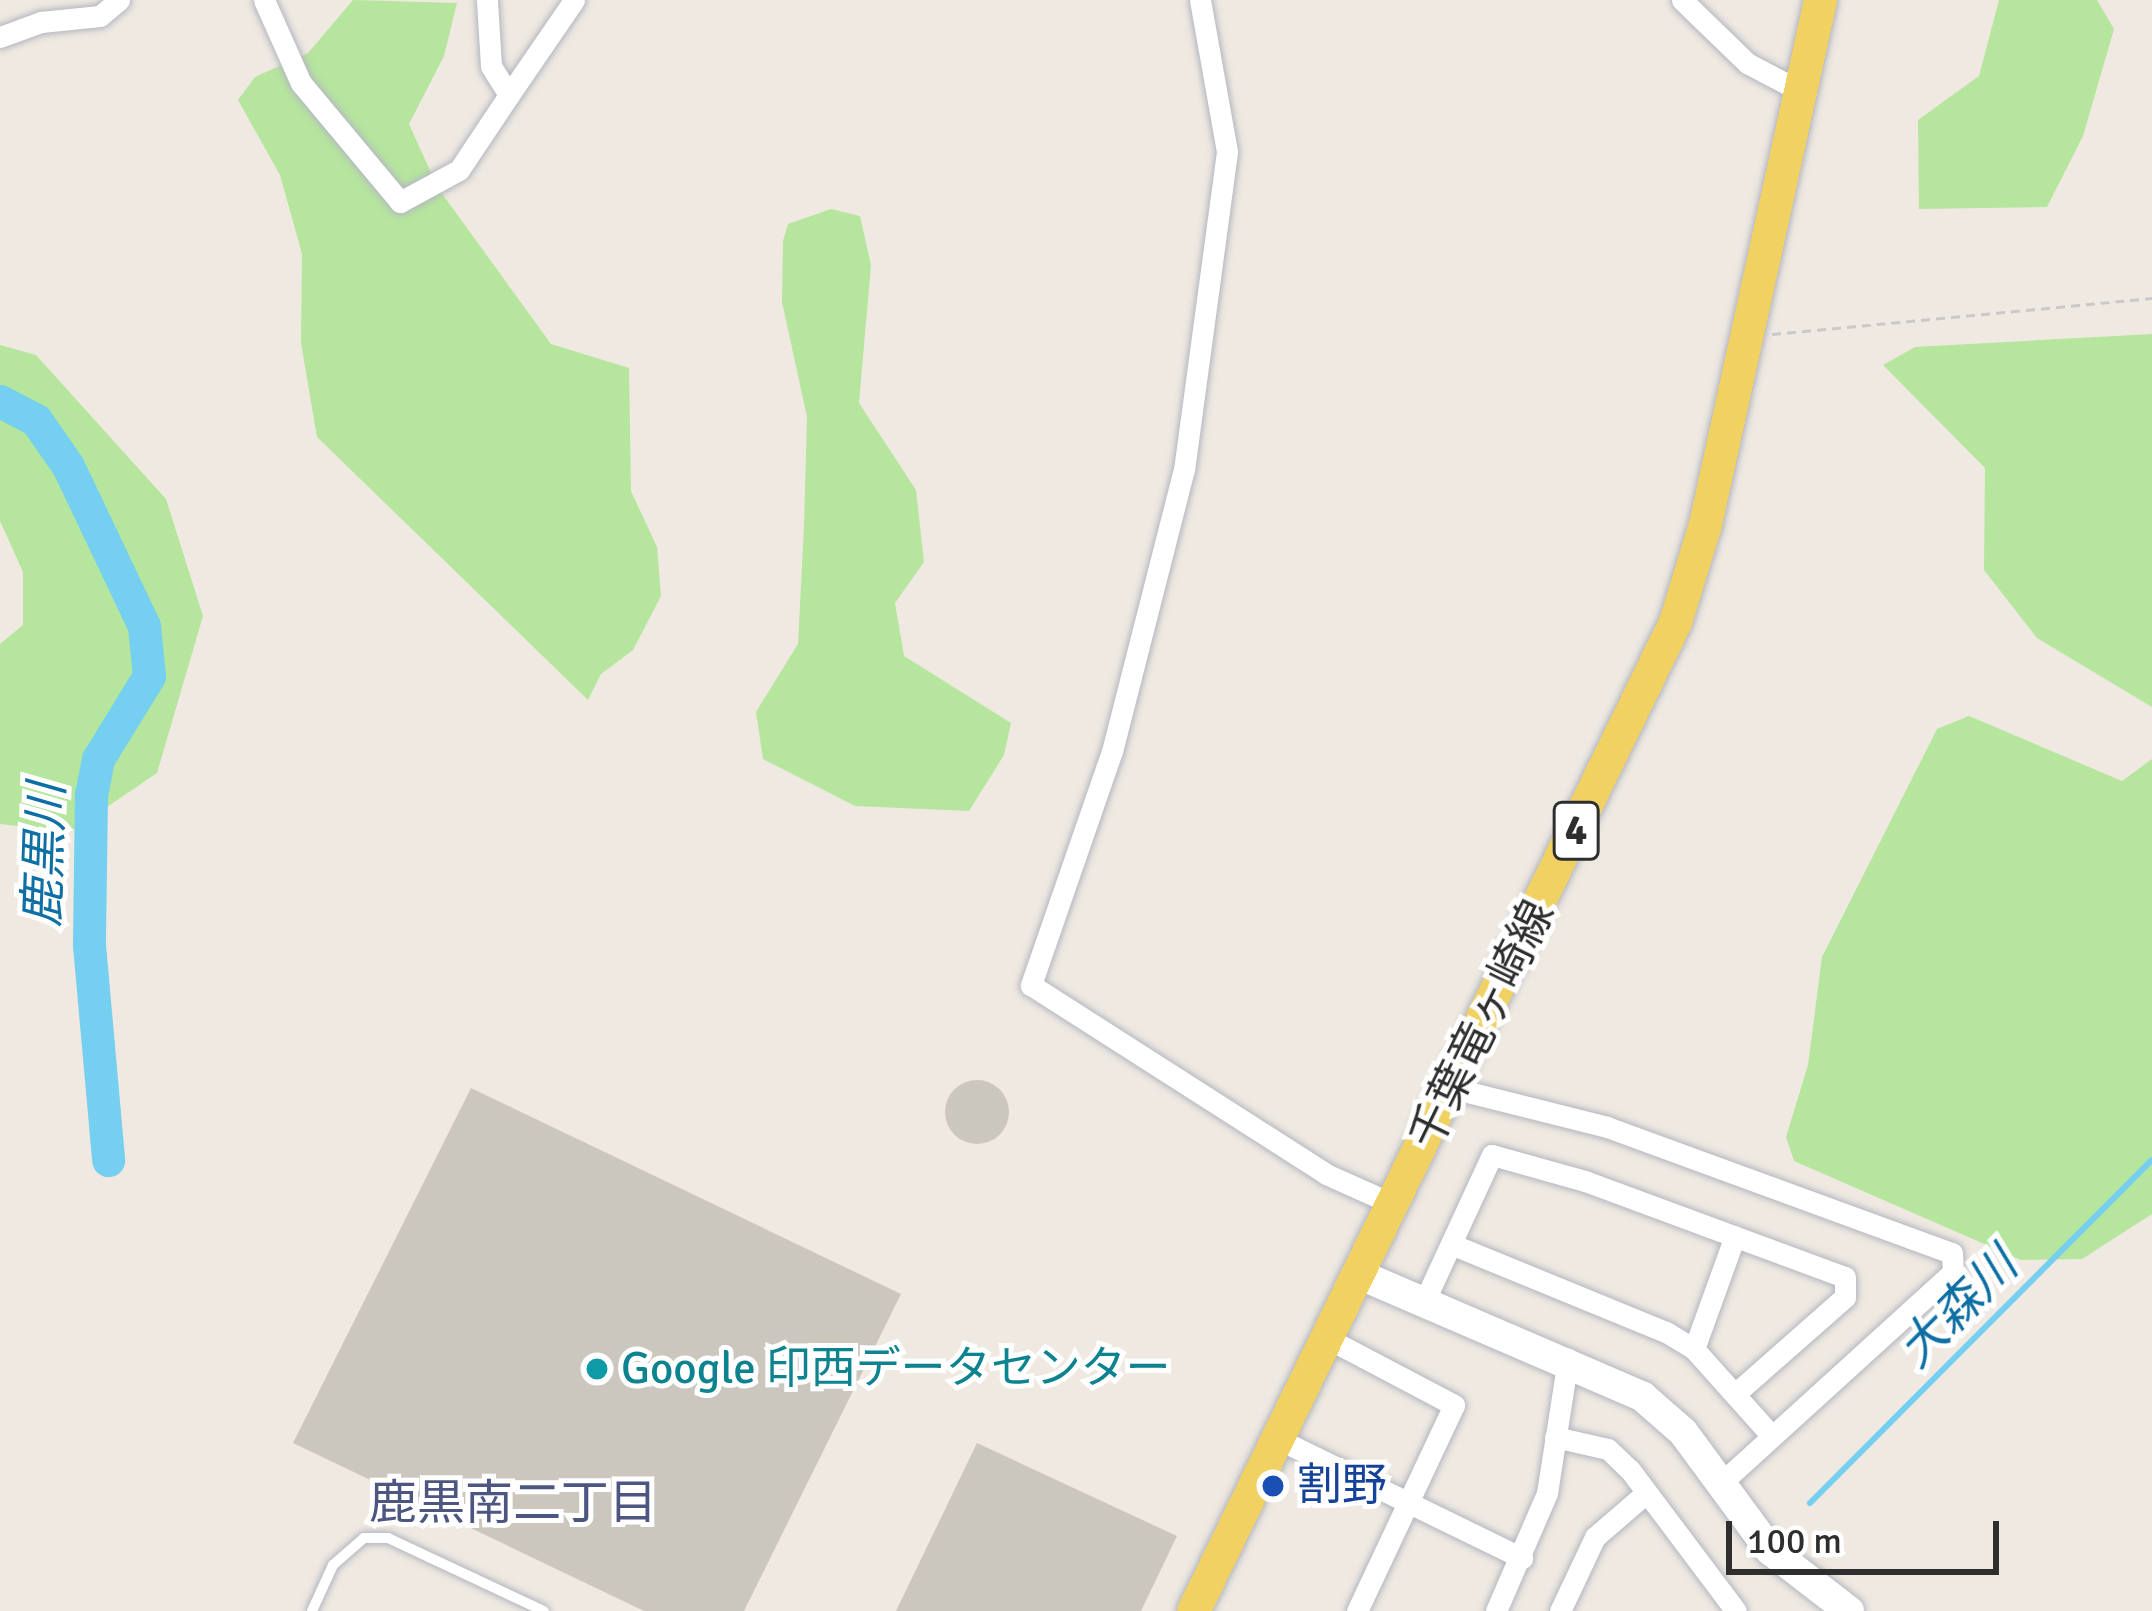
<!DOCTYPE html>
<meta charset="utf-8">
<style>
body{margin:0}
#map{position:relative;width:2152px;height:1611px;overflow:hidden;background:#efe9e1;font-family:Signika,"Noto Sans JP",sans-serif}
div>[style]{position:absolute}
.green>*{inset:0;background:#b6e59e}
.stream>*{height:6px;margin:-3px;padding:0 3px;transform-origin:3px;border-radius:3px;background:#75cff0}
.river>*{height:33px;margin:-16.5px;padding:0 16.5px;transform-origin:16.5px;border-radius:16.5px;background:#75cff0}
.building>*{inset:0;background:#cbc7bf}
.round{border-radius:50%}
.path>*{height:3px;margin-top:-1.5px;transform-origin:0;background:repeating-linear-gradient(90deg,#c9c9c9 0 9px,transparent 0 15px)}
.roads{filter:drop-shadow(0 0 3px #b4b7c1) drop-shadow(0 0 3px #b4b7c1)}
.lane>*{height:10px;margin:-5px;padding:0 5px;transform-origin:5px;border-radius:5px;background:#fff}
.street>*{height:21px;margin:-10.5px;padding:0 10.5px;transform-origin:10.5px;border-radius:10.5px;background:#fff}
.secondary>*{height:30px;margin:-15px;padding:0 15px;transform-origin:15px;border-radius:15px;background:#fff}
.primary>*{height:33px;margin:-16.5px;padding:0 16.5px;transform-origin:16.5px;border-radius:16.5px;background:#f2d163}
.dots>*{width:33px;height:33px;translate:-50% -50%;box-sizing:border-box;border:6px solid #fff;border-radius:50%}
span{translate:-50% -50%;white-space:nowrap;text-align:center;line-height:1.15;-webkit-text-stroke:10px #fff;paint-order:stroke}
.shield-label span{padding:3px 9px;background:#fff;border:3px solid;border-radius:9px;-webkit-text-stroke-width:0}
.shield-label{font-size:42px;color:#2e2e2e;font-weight:700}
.street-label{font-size:45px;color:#2e2e2e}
.culture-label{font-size:45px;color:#0d838f}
.left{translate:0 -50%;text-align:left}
.transit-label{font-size:45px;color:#164399}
.water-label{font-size:48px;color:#0d6fa3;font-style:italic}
.neighbourhood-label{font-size:48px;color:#4d5680}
.scale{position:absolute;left:1726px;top:1521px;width:273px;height:54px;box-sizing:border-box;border:6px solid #2e2e2e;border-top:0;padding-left:15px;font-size:36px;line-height:42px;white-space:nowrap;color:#2e2e2e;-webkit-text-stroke:9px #fff;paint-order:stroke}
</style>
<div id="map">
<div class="green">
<i style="clip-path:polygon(353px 0,457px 3px,444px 56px,409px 124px,438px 188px,551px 344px,629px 368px,631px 491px,657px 547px,661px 596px,633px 650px,601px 674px,588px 700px,317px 437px,301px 343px,302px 254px,280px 175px,238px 100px,255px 77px,308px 53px)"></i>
<i style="clip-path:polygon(1999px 0,2097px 0,2114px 29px,2083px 136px,2047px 207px,1919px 209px,1918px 120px,1979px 76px)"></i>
<i style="clip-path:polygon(831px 209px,860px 216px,871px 265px,859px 403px,916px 490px,924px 562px,895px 603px,904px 656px,1011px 723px,1004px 755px,969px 811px,855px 806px,763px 759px,756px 712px,798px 644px,804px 527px,807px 417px,782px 302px,783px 241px,788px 224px)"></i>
<i style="clip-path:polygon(2152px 334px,2152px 707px,2037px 638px,1984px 570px,1985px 468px,1883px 365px,1915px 347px)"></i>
<i style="clip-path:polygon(0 345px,36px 355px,166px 499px,203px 616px,157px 773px,70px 832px,0 824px,0 644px,23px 625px,23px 572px,0 521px)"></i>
<i style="clip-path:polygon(1969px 716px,2122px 781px,2152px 759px,2152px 1214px,2082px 1259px,2021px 1260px,1794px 1161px,1786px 1137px,1808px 1065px,1822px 957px,1937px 729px)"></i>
</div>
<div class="stream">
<i style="left:1810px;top:1503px;width:484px;rotate:-45.1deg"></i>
</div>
<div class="river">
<i style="left:0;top:401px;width:41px;rotate:27.8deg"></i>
<i style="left:36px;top:420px;width:56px;rotate:55.2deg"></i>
<i style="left:68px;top:466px;width:177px;rotate:64.6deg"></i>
<i style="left:144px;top:626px;width:50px;rotate:84.3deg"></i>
<i style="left:149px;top:676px;width:97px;rotate:121.6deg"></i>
<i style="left:98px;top:759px;width:37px;rotate:101deg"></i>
<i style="left:91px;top:795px;width:150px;rotate:90.8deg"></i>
<i style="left:89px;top:945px;width:216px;rotate:84.9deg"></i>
</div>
<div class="building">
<i class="round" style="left:945px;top:1080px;width:64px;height:64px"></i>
<i style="clip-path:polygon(471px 1088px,901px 1294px,744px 1611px,644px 1611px,293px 1443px)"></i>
<i style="clip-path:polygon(977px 1443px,1177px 1536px,1141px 1611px,896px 1611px)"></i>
</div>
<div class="path">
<i style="left:1772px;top:334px;width:382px;rotate:-5.4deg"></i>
</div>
<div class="roads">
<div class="lane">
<i style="left:312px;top:1611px;width:51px;rotate:-65.5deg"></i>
<i style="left:333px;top:1565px;width:41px;rotate:-41.1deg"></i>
<i style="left:364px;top:1538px;width:24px"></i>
<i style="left:388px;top:1538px;width:172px;rotate:25.1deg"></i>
</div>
<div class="street">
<i style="left:264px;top:0;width:91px;rotate:66deg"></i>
<i style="left:301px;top:83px;width:155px;rotate:50.2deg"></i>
<i style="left:400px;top:202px;width:67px;rotate:-28.5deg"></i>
<i style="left:459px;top:170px;width:90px;rotate:-56.3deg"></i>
<i style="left:509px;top:95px;width:34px;rotate:-122deg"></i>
<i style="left:491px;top:66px;width:66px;rotate:-93.5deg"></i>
<i style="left:1200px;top:0;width:154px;rotate:79.9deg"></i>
<i style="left:1227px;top:152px;width:320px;rotate:97.7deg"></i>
<i style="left:1184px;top:469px;width:291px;rotate:104.3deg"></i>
<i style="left:1112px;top:751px;width:248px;rotate:109.1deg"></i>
<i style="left:1031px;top:985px;width:350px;rotate:32.6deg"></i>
<i style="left:1326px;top:1174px;width:73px;rotate:24.1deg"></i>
<i style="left:1682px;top:0;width:91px;rotate:44.1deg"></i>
<i style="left:1747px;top:63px;width:60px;rotate:27.8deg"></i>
<i style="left:0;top:37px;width:44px;rotate:-20.1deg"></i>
<i style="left:41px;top:22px;width:59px;rotate:-5.8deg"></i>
<i style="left:100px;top:16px;width:25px;rotate:-40deg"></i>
<i style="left:509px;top:95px;width:115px;rotate:-55.6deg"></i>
<i style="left:1452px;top:1088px;width:160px;rotate:14.1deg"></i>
<i style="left:1607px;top:1127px;width:367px;rotate:20.1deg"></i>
<i style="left:1952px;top:1253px;width:19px;rotate:87deg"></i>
<i style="left:1953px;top:1272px;width:315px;rotate:137.7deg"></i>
<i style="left:1451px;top:1244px;width:232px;rotate:22.3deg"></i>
<i style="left:1666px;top:1332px;width:33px;rotate:31deg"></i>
<i style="left:1694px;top:1349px;width:115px;rotate:48.2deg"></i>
<i style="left:1424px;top:1302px;width:162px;rotate:-65.2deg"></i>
<i style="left:1492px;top:1155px;width:97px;rotate:15.6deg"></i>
<i style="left:1585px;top:1181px;width:277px;rotate:20.3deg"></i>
<i style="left:1845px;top:1277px;width:20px;rotate:90deg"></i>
<i style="left:1845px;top:1297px;width:147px;rotate:138.6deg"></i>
<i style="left:1325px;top:1337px;width:146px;rotate:27.8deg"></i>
<i style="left:1454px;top:1405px;width:228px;rotate:115.2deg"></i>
<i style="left:1694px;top:1349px;width:120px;rotate:-70.1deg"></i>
<i style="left:1555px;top:1437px;width:54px;rotate:12.8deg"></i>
<i style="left:1608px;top:1449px;width:30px;rotate:44deg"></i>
<i style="left:1630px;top:1470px;width:176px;rotate:53.1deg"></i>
<i style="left:1276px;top:1438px;width:274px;rotate:26deg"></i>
<i style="left:1496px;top:1611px;width:129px;rotate:-66.6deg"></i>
<i style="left:1547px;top:1493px;width:136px;rotate:-81.1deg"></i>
<i style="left:1560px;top:1611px;width:82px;rotate:-64.7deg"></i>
<i style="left:1595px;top:1537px;width:67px;rotate:-40.8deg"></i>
</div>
<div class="secondary">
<i style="left:1358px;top:1274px;width:310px;rotate:23.3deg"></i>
<i style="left:1643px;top:1397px;width:53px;rotate:41.2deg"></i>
<i style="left:1683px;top:1432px;width:147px;rotate:53.6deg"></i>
<i style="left:1770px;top:1550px;width:100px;rotate:37.7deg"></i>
</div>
<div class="primary">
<i style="left:1193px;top:1611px;width:1100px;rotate:-64.02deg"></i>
<i style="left:1675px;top:622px;width:102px;rotate:-73deg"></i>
<i style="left:1705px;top:524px;width:536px;rotate:-77.62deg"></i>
</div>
</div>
<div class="dots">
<i style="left:597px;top:1369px;background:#0f9aa8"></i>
<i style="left:1273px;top:1486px;background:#1a4fb4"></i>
</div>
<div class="shield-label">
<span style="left:1576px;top:831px">4</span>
</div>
<div class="street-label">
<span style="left:1482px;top:1025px;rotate:-64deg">千葉竜ヶ崎線</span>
</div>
<div class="culture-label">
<span class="left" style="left:621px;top:1369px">Google 印西データセンター</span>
</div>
<div class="transit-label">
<span class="left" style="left:1297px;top:1486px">割野</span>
</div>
<div class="water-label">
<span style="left:45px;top:855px;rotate:-88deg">鹿黒川</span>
<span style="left:1958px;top:1308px;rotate:-45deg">大森川</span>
</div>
<div class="neighbourhood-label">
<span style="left:513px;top:1504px">鹿黒南二丁目</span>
</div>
<div class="scale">100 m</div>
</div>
